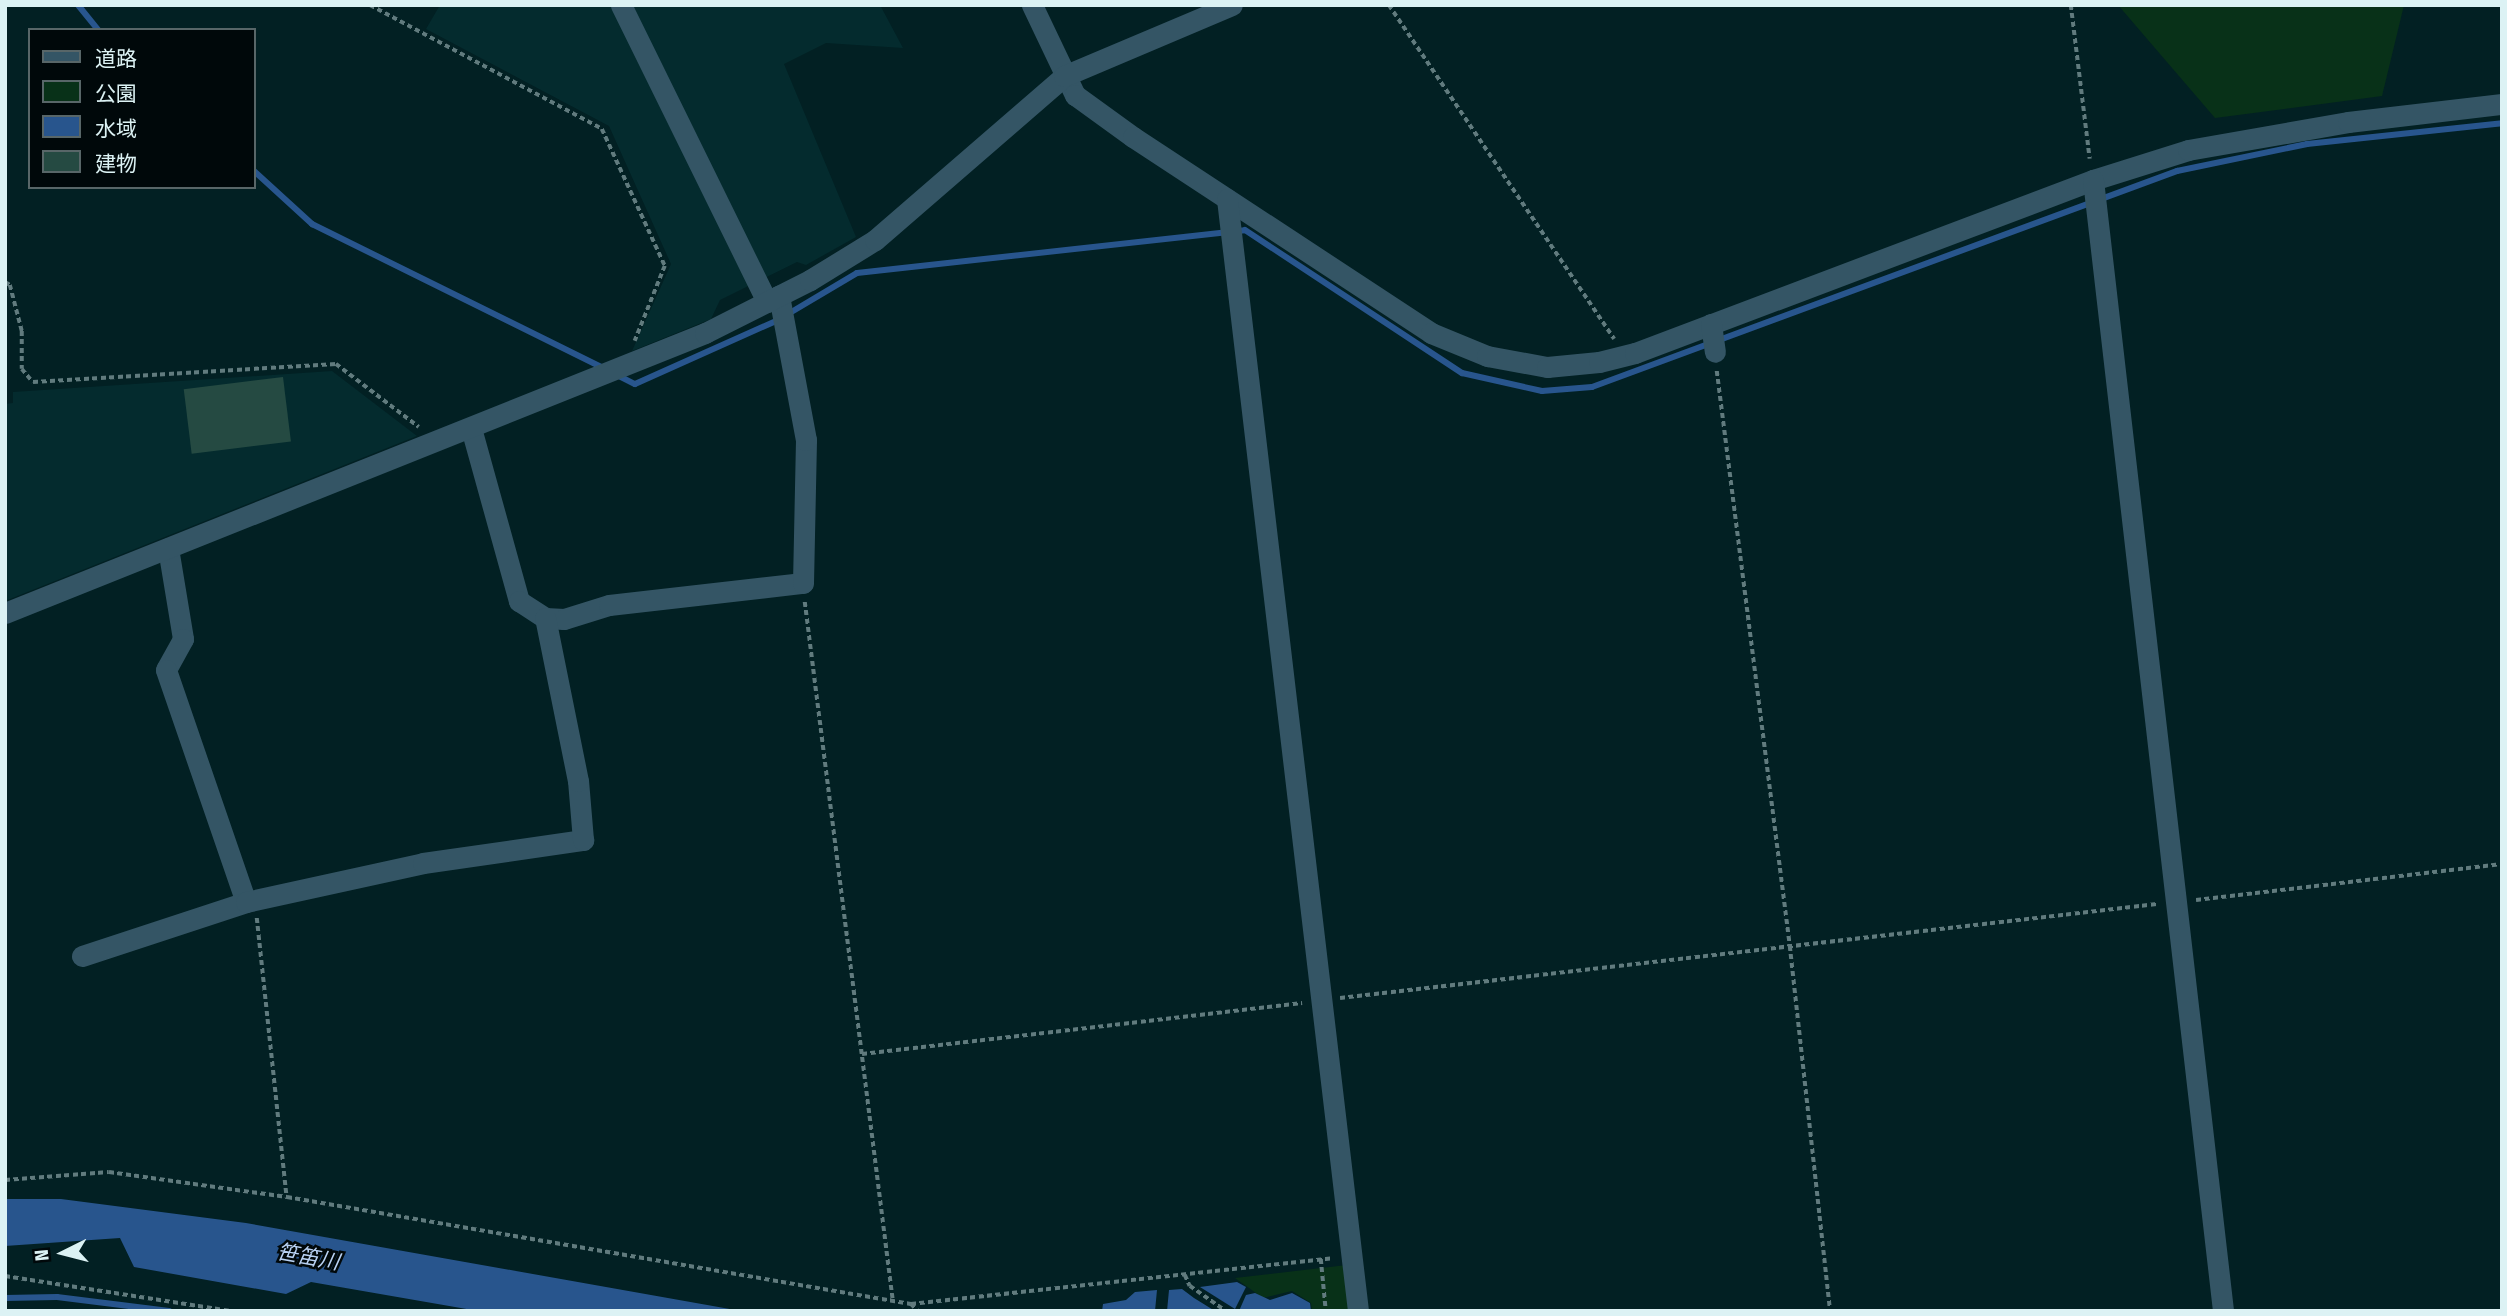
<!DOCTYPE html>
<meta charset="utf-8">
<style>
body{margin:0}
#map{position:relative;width:2507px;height:1316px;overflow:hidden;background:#022023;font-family:"Fira Sans Condensed","Noto Sans JP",sans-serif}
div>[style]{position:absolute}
.built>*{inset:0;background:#042b2e}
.green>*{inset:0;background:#083118}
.water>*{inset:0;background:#28558d}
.stream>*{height:6px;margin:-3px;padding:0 3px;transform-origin:3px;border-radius:3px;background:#28558d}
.building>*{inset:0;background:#254a42;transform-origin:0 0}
.path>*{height:3.5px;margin-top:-1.75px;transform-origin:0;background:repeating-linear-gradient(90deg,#617b7e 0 5px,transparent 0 8.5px)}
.minor>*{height:21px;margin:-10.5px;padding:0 10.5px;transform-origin:10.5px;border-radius:10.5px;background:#345565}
span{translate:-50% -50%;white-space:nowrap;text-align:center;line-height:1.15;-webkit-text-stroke:5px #00080a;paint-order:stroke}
.water-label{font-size:21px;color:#b8d1f3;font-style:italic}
.frame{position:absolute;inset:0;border:7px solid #dcf2f4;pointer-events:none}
.legend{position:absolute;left:28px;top:28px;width:228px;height:161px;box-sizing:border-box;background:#00080a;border:2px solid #586668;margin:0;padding:9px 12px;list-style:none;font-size:21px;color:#dcf2f4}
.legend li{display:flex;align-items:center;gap:14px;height:35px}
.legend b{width:35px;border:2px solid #586668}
.north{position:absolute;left:28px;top:1218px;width:70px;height:70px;-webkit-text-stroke:5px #00080a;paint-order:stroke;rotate:264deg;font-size:19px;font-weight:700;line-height:28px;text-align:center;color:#dcf2f4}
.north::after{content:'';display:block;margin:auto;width:24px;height:32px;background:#dcf2f4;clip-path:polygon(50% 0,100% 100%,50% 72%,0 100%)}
</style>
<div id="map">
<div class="built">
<i style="clip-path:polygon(440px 5px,880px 5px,903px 48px,826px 43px,784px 64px,856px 237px,806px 265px,797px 262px,720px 300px,711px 319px,632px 351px,671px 264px,609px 126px,426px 29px)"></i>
<i style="clip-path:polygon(332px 371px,417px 436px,5px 601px,5px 404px,13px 403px,13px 392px)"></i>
</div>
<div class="green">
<i style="clip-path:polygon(2118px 5px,2404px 5px,2382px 96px,2215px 118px)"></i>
<i style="clip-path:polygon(1347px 1265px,1351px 1311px,1312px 1311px,1311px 1303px,1292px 1291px,1263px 1298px,1235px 1278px)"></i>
</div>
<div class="water">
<i style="clip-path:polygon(5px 1199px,61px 1199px,246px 1223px,741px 1311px,478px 1311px,311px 1282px,286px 1294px,134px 1267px,120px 1238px,5px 1246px)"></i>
<i style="clip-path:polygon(1237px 1282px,1246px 1287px,1235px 1309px,1200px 1287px)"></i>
<i style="clip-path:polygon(1182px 1289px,1194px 1298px,1215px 1311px,1167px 1311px,1169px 1290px)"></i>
<i style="clip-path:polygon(1157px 1290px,1155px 1311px,1102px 1311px,1103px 1304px,1126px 1300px,1135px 1292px)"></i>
<i style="clip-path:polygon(1255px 1293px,1270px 1300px,1292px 1293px,1310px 1303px,1311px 1311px,1239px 1311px,1246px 1295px)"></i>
</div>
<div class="stream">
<i style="left:78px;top:5px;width:32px;rotate:51deg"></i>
<i style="left:254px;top:171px;width:79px;rotate:42.4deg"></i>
<i style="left:312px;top:224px;width:326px;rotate:26.3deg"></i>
<i style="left:788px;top:314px;width:80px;rotate:-30.7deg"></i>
<i style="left:857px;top:273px;width:390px;rotate:-6.3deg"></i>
<i style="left:1245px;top:230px;width:260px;rotate:33.4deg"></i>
<i style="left:1462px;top:373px;width:82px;rotate:12.7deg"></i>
<i style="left:1542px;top:391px;width:50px;rotate:-4.6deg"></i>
<i style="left:1592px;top:387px;width:624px;rotate:-20.27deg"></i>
<i style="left:2177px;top:171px;width:133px;rotate:-11.7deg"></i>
<i style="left:2307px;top:144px;width:196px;rotate:-6.1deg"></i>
<i style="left:617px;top:375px;width:20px;rotate:27deg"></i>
<i style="left:635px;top:384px;width:157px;rotate:-24.1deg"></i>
<i style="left:5px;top:1298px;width:52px;rotate:-1.1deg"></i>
<i style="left:57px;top:1297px;width:113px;rotate:7.1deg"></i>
</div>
<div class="building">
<i style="left:283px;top:377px;width:65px;height:100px;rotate:83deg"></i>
</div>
<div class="path">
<i style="left:370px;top:5px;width:263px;rotate:28.1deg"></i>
<i style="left:602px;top:129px;width:151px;rotate:65.3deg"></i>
<i style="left:665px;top:266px;width:81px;rotate:111.8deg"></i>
<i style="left:1389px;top:5px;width:403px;rotate:56deg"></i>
<i style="left:2071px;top:5px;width:155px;rotate:83deg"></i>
<i style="left:5px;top:282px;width:6px;rotate:31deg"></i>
<i style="left:10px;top:285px;width:48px;rotate:75.4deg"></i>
<i style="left:22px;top:331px;width:38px;rotate:90deg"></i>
<i style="left:22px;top:369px;width:17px;rotate:50deg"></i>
<i style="left:33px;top:382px;width:304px;rotate:-3.4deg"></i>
<i style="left:336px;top:364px;width:104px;rotate:37.2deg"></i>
<i style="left:1717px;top:371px;width:580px;rotate:82.76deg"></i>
<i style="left:1790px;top:946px;width:367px;rotate:83.7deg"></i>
<i style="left:805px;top:602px;width:705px;rotate:82.82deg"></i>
<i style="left:2196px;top:900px;width:308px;rotate:-6.7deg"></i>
<i style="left:257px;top:918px;width:281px;rotate:83.9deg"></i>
<i style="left:1340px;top:998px;width:822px;rotate:-6.56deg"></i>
<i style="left:862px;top:1054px;width:443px;rotate:-6.6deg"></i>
<i style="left:5px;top:1180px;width:104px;rotate:-4.4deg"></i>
<i style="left:109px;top:1172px;width:180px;rotate:8deg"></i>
<i style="left:287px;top:1197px;width:633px;rotate:9.73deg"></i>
<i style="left:911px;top:1304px;width:424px;rotate:-6.2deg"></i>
<i style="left:1321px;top:1259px;width:52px;rotate:84.5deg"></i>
<i style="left:1185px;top:1275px;width:12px;rotate:66deg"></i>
<i style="left:1190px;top:1286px;width:44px;rotate:34.8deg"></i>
<i style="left:5px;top:1276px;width:230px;rotate:8.8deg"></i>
<i style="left:911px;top:1304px;width:10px;rotate:45deg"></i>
</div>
<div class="minor">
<i style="left:621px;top:5px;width:331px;rotate:63.8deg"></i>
<i style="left:1032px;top:5px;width:100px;rotate:64.5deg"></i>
<i style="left:1075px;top:95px;width:72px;rotate:35.9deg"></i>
<i style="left:1133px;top:137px;width:357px;rotate:33.3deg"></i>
<i style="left:1431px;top:333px;width:61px;rotate:22.3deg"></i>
<i style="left:1487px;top:356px;width:61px;rotate:10.4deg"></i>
<i style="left:1547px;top:367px;width:52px;rotate:-5.5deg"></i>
<i style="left:1599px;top:362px;width:37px;rotate:-14deg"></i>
<i style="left:1635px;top:353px;width:490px;rotate:-20.7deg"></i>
<i style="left:2093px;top:180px;width:100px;rotate:-17.5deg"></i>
<i style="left:2188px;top:150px;width:162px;rotate:-9.9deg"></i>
<i style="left:2348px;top:122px;width:155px;rotate:-6.7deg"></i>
<i style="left:2093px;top:180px;width:1138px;rotate:83.44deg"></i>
<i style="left:1227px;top:199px;width:1120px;rotate:83.28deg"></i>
<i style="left:1711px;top:324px;width:28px;rotate:82deg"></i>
<i style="left:471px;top:428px;width:180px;rotate:74.5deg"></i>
<i style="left:519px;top:601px;width:31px;rotate:33deg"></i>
<i style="left:545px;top:618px;width:19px;rotate:3deg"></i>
<i style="left:564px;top:619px;width:47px;rotate:-17.3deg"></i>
<i style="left:609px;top:605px;width:195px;rotate:-6.5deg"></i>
<i style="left:803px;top:583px;width:143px;rotate:-88.8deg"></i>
<i style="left:806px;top:440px;width:147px;rotate:-100.6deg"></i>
<i style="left:168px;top:548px;width:92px;rotate:80.6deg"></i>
<i style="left:183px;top:639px;width:35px;rotate:119deg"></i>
<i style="left:166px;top:670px;width:245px;rotate:71deg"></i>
<i style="left:5px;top:613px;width:754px;rotate:-21.8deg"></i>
<i style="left:705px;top:333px;width:118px;rotate:-26.8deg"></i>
<i style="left:810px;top:280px;width:76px;rotate:-31.6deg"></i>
<i style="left:875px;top:240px;width:250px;rotate:-40.9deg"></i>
<i style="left:1064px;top:76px;width:182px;rotate:-22.9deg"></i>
<i style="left:82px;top:956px;width:173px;rotate:-18.2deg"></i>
<i style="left:246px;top:902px;width:181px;rotate:-12.4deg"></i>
<i style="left:423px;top:863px;width:162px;rotate:-8.2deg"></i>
<i style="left:583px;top:840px;width:59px;rotate:-94.8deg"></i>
<i style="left:578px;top:781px;width:166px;rotate:-101.4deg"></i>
</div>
<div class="water-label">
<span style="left:308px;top:1257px;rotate:10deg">笹笛川</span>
</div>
<div class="frame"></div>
<ul class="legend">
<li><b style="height:9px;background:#345565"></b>道路</li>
<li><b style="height:19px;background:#083118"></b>公園</li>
<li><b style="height:19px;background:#28558d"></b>水域</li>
<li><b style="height:19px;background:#254a42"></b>建物</li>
</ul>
<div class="north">N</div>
</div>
